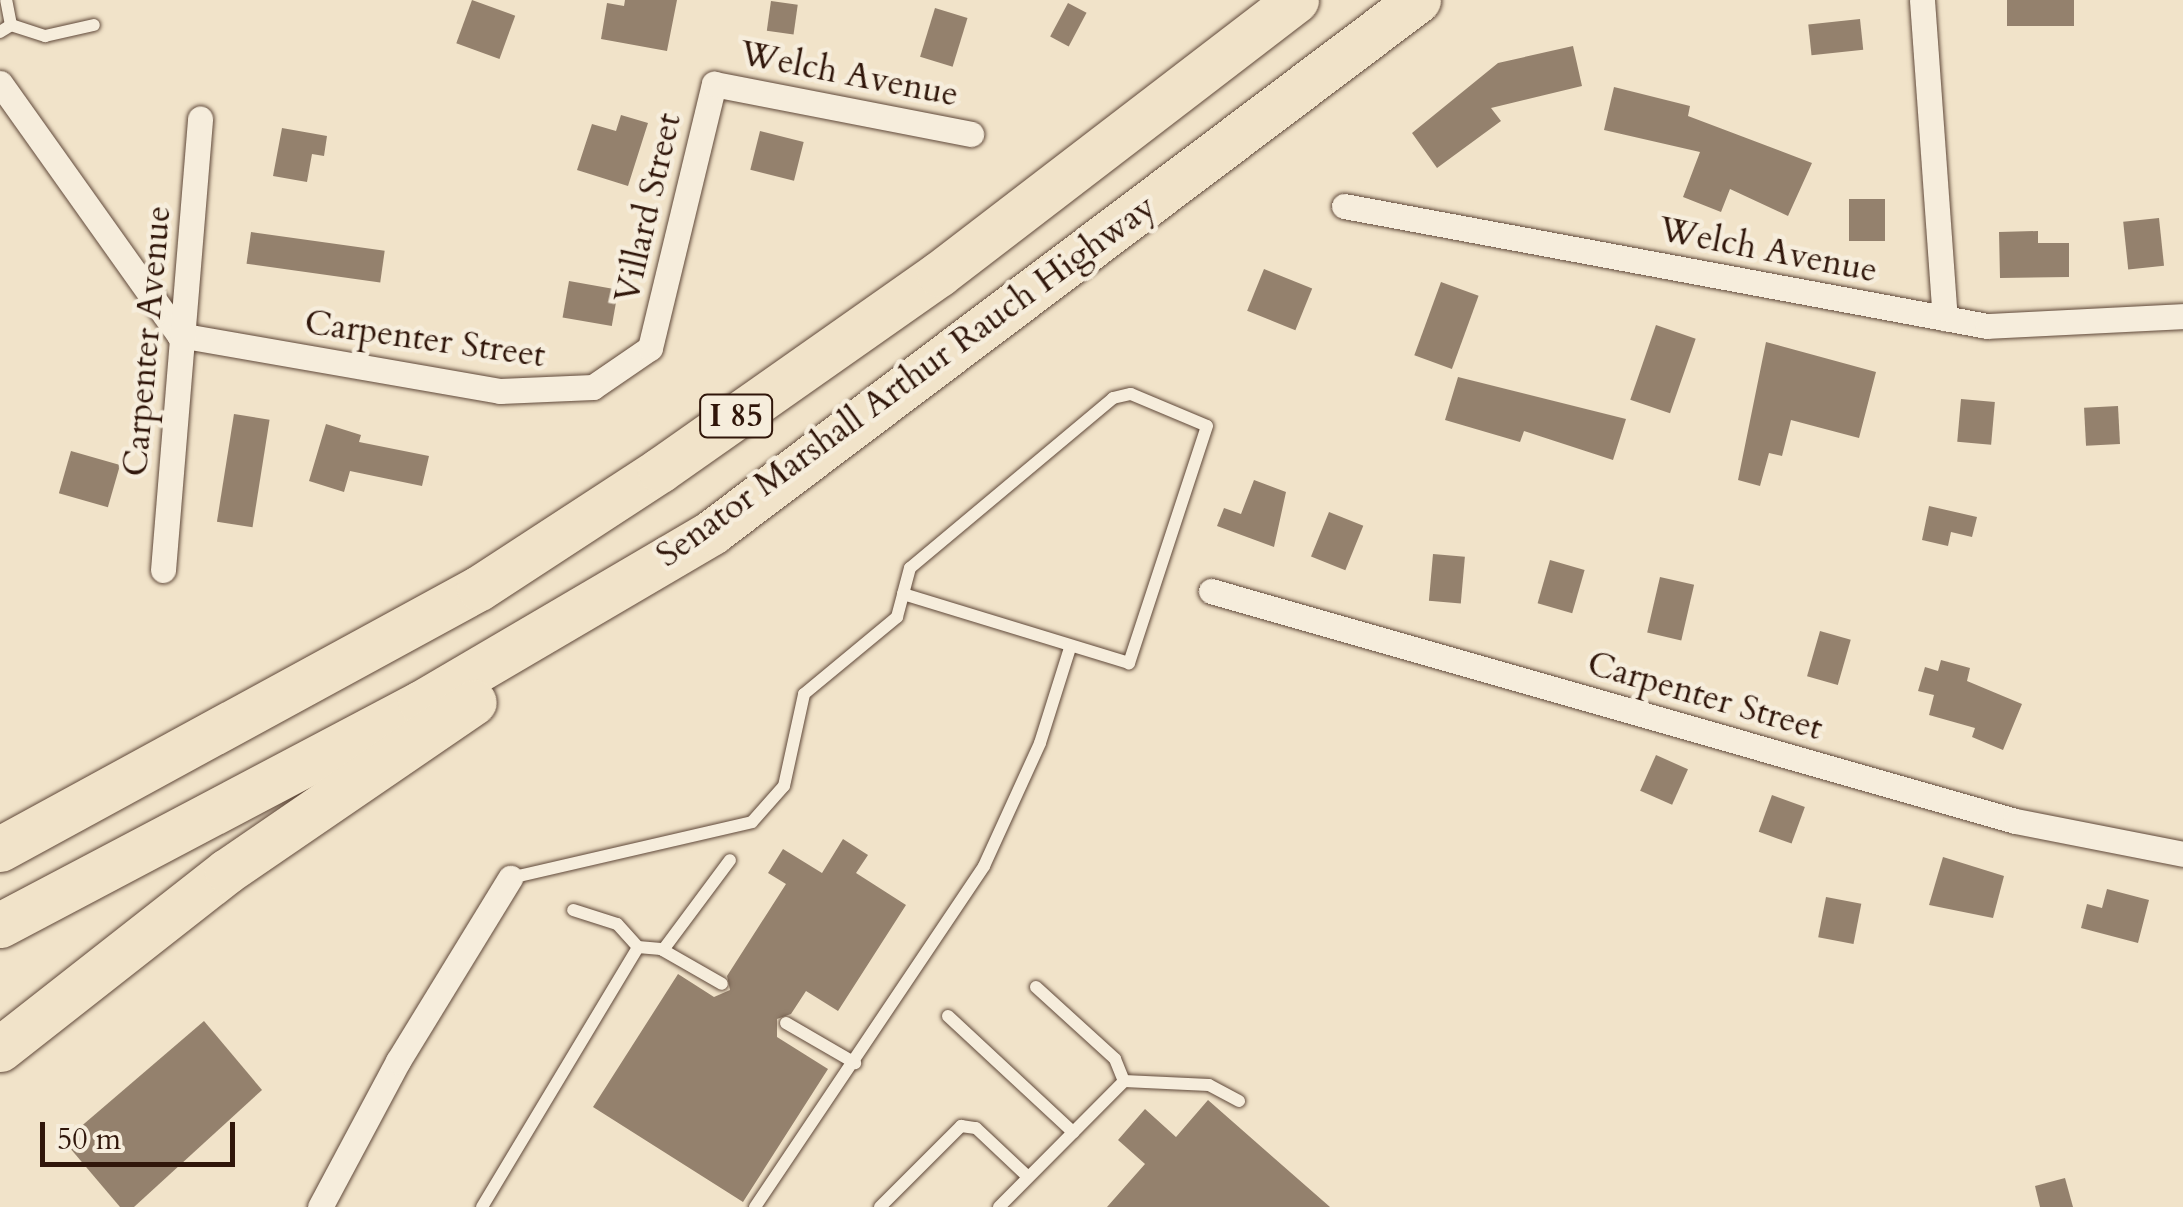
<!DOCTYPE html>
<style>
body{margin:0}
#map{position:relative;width:2183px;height:1207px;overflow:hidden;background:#f1e3c9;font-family:Cardo,serif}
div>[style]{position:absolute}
.building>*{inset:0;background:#94816d;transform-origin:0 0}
.roads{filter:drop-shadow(0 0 2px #60493a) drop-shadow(0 0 2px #60493a)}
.lane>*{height:12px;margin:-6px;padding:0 6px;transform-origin:6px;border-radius:6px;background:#f6eddc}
.street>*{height:25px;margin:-12.5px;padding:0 12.5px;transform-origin:12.5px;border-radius:12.5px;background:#f6eddc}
.highway>*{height:45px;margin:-22.5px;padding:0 22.5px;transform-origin:22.5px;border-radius:22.5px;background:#f1e3c9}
span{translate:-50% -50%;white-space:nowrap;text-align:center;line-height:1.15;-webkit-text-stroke:9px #f6eddc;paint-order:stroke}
.shield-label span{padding:2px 8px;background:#f6eddc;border:2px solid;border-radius:8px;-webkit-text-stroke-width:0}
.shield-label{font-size:32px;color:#30160a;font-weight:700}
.street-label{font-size:35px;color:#30160a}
.scale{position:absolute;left:40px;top:1122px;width:195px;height:45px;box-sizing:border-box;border:5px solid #30160a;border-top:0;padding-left:12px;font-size:30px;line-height:35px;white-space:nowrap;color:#30160a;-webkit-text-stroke:8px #f6eddc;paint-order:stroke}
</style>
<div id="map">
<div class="building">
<i style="left:472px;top:0;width:46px;height:46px;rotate:20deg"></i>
<i style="clip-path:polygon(625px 0,677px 0,667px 51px,601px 39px,607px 3px,624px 6px)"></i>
<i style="left:2007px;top:0;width:67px;height:26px"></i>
<i style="left:771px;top:1px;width:27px;height:30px;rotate:8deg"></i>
<i style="left:1068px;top:3px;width:21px;height:38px;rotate:28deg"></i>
<i style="left:935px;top:8px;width:34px;height:51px;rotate:17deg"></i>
<i style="left:1860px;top:19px;width:31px;height:52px;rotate:84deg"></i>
<i style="clip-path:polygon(1573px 46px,1582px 86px,1491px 108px,1501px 121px,1437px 168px,1412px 133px,1498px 63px)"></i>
<i style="clip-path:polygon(1614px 87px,1690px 106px,1688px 116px,1812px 163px,1788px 216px,1730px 189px,1721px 212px,1683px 197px,1700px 152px,1604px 130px)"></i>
<i style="clip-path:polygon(621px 115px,648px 123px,628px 186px,577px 170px,592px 124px,616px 131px)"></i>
<i style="clip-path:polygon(282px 128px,327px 136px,324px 156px,312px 154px,307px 182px,273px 176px)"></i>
<i style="left:760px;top:131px;width:45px;height:40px;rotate:14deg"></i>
<i style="left:1849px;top:199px;width:36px;height:42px"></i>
<i style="left:2159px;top:218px;width:48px;height:36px;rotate:84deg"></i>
<i style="clip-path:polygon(2038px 231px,2038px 243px,2069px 243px,2069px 277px,2000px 278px,1999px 232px)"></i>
<i style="left:251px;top:232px;width:135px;height:32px;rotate:8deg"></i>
<i style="left:1264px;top:269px;width:52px;height:45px;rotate:22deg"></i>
<i style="left:569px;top:281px;width:50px;height:37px;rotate:10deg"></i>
<i style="left:1441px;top:282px;width:40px;height:78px;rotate:20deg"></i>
<i style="left:1656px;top:325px;width:42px;height:79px;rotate:19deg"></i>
<i style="clip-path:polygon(1766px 342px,1876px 372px,1859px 438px,1791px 420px,1782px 456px,1769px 453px,1760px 486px,1738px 480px)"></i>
<i style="clip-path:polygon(1458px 377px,1626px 419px,1613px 460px,1524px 431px,1520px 442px,1445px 420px)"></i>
<i style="left:1961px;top:399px;width:34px;height:43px;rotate:5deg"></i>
<i style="left:2118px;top:406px;width:38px;height:34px;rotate:87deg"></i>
<i style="left:234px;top:414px;width:36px;height:109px;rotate:9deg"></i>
<i style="clip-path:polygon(326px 424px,361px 435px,359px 442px,429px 456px,422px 486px,350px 471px,344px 492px,309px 481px)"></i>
<i style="left:71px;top:451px;width:51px;height:44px;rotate:16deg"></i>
<i style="clip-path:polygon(1254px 480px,1286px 492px,1274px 547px,1217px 526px,1224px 508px,1241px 514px)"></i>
<i style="clip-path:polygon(1929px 506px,1977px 517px,1972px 537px,1951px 532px,1948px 546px,1922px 540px)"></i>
<i style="left:1329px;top:512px;width:37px;height:48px;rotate:22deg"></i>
<i style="left:1433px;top:554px;width:32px;height:47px;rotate:5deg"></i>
<i style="left:1550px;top:560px;width:36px;height:45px;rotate:16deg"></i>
<i style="left:1660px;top:577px;width:35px;height:57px;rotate:13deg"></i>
<i style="left:1820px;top:631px;width:32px;height:47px;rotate:16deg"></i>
<i style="clip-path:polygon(1941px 660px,1970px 668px,1967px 681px,2022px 704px,2003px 750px,1972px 737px,1975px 728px,1929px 715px,1934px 695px,1918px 691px,1925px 667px,1938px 671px)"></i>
<i style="left:1656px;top:755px;width:35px;height:39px;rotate:24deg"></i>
<i style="left:1772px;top:795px;width:35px;height:39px;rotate:20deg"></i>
<i style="clip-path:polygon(843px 839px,868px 855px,856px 873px,906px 905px,838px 1011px,806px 991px,791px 1014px,777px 1019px,777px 1037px,828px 1069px,743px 1202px,593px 1107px,678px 974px,714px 997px,730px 990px,727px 976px,786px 884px,768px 873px,783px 849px,822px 873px)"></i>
<i style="clip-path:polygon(1943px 857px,2004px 876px,1993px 918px,1929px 905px)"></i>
<i style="clip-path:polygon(2107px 889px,2149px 900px,2138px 943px,2081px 928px,2087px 904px,2102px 908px)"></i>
<i style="left:1826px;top:897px;width:36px;height:41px;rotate:11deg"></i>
<i style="clip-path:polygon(204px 1021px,262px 1090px,134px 1207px,120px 1207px,64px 1141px)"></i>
<i style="clip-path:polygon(1208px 1100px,1330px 1207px,1107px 1207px,1145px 1164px,1118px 1140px,1145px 1109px,1176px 1137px)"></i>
<i style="clip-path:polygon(2065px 1178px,2073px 1207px,2040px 1207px,2035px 1186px)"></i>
</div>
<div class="roads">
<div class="lane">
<i style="left:11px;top:25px;width:36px;rotate:18deg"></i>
<i style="left:45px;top:36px;width:50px;rotate:-12.7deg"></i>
<i style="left:0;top:32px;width:13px;rotate:-32deg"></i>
<i style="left:11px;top:25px;width:25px;rotate:-101deg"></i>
<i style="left:510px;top:878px;width:248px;rotate:-13deg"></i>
<i style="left:752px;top:822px;width:48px;rotate:-48.4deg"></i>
<i style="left:784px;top:786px;width:94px;rotate:-77.7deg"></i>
<i style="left:804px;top:694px;width:121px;rotate:-39.6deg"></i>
<i style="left:897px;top:617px;width:24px;rotate:-75deg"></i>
<i style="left:903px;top:594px;width:27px;rotate:-75deg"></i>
<i style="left:910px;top:568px;width:265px;rotate:-39.9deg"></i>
<i style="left:1113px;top:398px;width:18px;rotate:-13deg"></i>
<i style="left:1131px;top:394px;width:82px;rotate:22.8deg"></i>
<i style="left:1207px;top:426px;width:250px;rotate:108.2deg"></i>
<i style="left:1129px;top:663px;width:236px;rotate:-163deg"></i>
<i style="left:638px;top:947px;width:23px;rotate:5deg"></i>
<i style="left:661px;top:949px;width:70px;rotate:29.8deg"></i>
<i style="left:663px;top:950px;width:112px;rotate:-53.3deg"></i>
<i style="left:1036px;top:987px;width:107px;rotate:42.3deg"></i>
<i style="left:1115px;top:1059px;width:24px;rotate:68deg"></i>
<i style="left:948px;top:1016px;width:171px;rotate:42.9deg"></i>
<i style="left:786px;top:1023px;width:80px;rotate:30.1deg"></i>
<i style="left:482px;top:1207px;width:303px;rotate:-59deg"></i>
<i style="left:638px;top:947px;width:31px;rotate:-132deg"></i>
<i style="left:617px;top:924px;width:46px;rotate:-162.3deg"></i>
<i style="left:755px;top:1207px;width:411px;rotate:-56.1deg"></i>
<i style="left:984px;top:866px;width:135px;rotate:-65.5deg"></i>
<i style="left:1040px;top:743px;width:100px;rotate:-72.5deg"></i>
<i style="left:880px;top:1207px;width:115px;rotate:-45deg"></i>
<i style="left:961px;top:1126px;width:15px;rotate:8deg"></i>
<i style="left:976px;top:1128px;width:71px;rotate:43.3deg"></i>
<i style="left:999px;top:1207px;width:177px;rotate:-45.2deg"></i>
<i style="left:1124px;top:1081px;width:85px;rotate:2.7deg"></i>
<i style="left:1209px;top:1085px;width:34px;rotate:28deg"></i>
</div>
<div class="street">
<i style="left:1922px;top:0;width:319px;rotate:85.9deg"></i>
<i style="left:0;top:83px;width:309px;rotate:54.6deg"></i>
<i style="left:179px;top:335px;width:326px;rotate:9.9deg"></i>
<i style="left:500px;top:391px;width:93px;rotate:-2.5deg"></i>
<i style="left:593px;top:387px;width:69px;rotate:-34.4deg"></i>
<i style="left:650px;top:348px;width:272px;rotate:-76.4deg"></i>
<i style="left:714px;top:84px;width:262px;rotate:11deg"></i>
<i style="left:1344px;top:206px;width:654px;rotate:10.57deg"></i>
<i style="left:1987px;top:326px;width:196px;rotate:-2.9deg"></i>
<i style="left:163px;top:570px;width:453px;rotate:-85.3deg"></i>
<i style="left:1211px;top:591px;width:836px;rotate:15.96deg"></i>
<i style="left:2015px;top:821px;width:171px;rotate:11.1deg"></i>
<i style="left:320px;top:1207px;width:166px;rotate:-61.9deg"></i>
<i style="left:398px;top:1061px;width:215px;rotate:-58.5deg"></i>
</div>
<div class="highway">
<i style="left:0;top:849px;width:545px;rotate:-28.59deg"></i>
<i style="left:479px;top:588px;width:216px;rotate:-33.1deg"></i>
<i style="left:660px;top:470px;width:341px;rotate:-35.1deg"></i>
<i style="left:939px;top:274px;width:450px;rotate:-37.5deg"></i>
<i style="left:0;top:925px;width:476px;rotate:-27.8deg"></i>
<i style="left:421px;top:703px;width:338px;rotate:-30.4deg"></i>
<i style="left:712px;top:532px;width:884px;rotate:-37deg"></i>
<i style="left:0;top:1049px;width:288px;rotate:-38.1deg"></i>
<i style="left:227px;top:871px;width:299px;rotate:-34.4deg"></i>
</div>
</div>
<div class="shield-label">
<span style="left:736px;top:416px">I 85</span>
</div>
<div class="street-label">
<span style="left:849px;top:74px;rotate:11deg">Welch Avenue</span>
<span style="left:648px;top:208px;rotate:-77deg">Villard Street</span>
<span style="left:1768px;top:250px;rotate:11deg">Welch Avenue</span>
<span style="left:425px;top:339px;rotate:8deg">Carpenter Street</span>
<span style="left:147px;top:341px;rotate:-85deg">Carpenter Avenue</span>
<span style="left:906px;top:381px;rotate:-36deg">Senator Marshall Arthur Rauch Highway</span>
<span style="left:1705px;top:696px;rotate:16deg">Carpenter Street</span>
</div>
<div class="scale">50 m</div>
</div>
